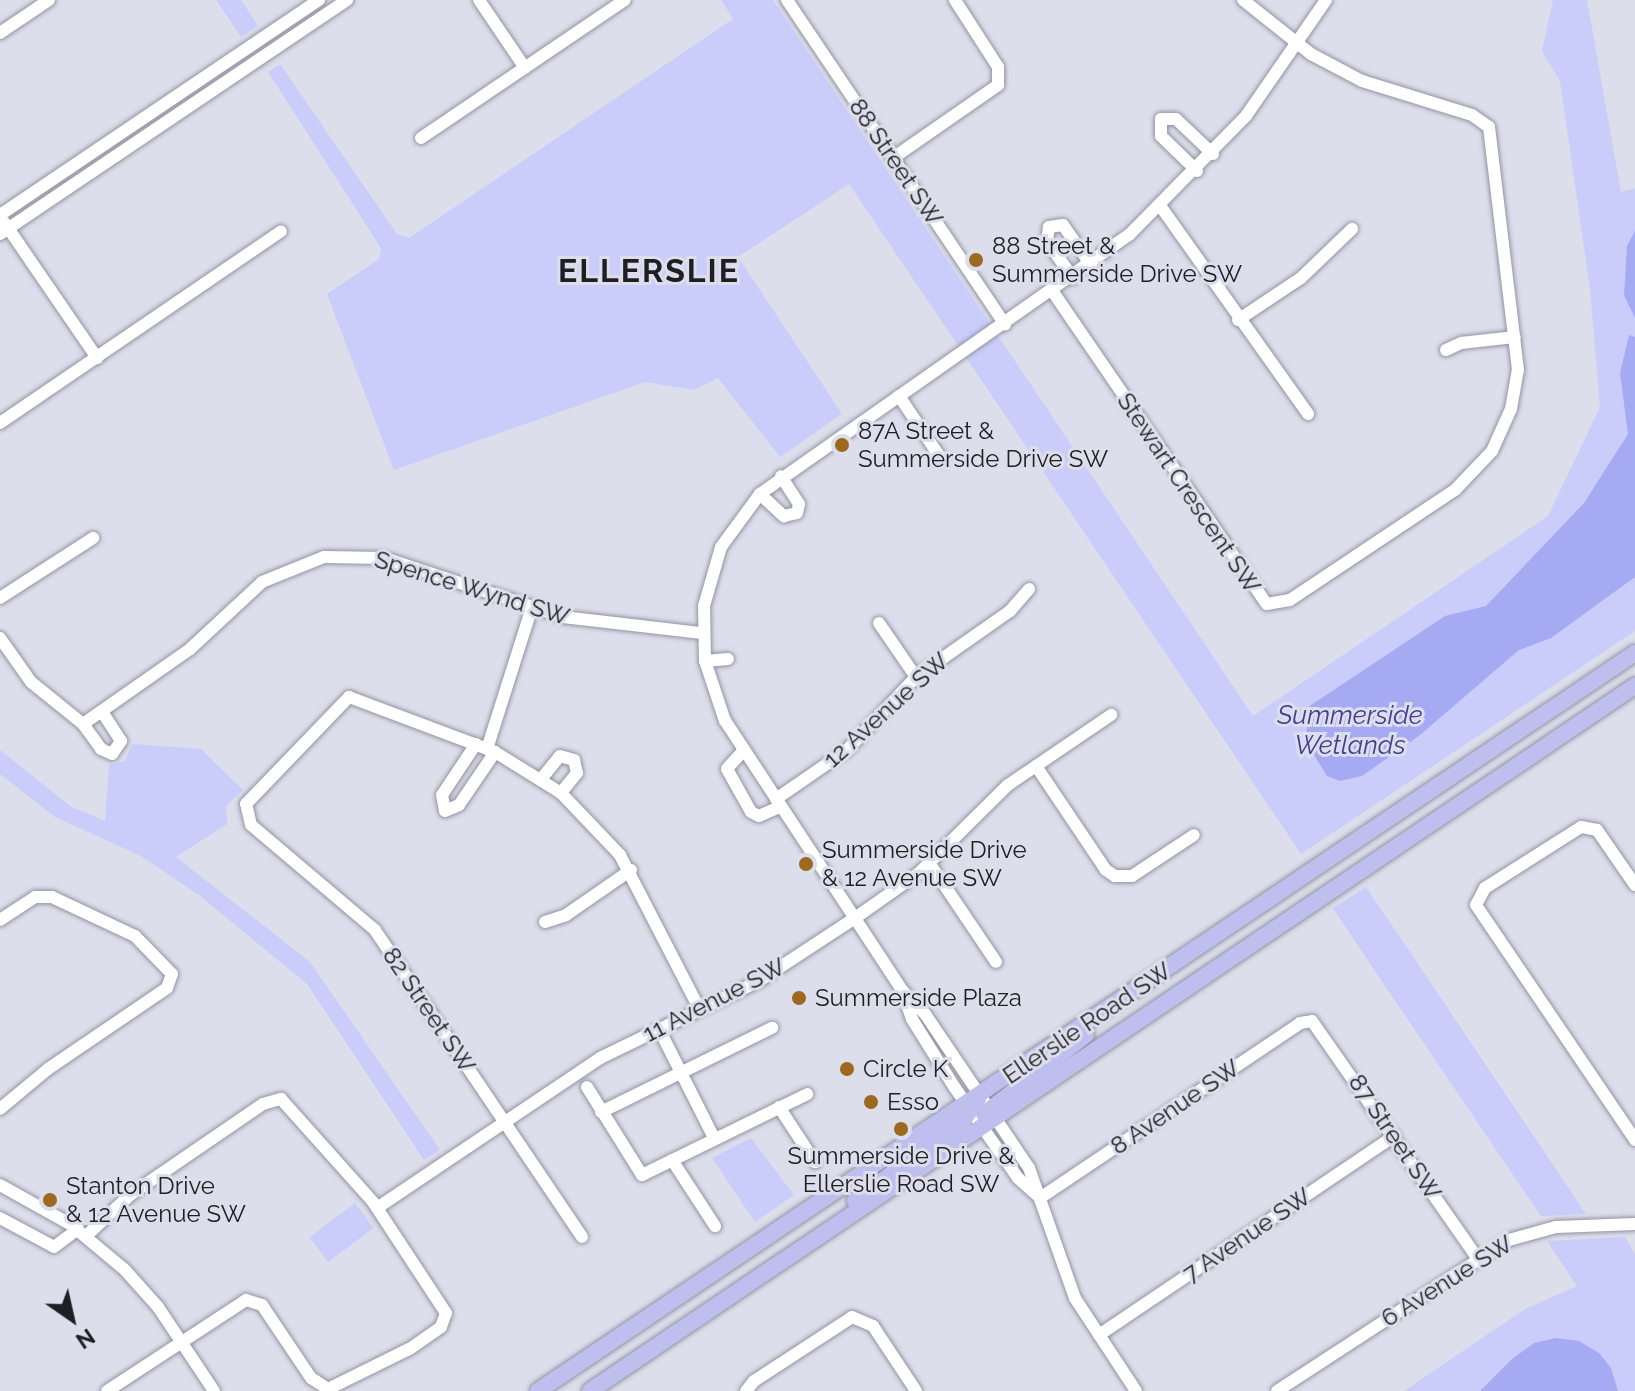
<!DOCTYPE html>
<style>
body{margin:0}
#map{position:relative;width:1635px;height:1391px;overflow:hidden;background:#dcdeeb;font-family:Raleway,sans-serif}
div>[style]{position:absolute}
.green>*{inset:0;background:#cacdfa;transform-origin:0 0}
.water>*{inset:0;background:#a6aaf3}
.roads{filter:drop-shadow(0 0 2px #9394a1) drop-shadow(0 0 2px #9394a1)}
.minor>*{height:12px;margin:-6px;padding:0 6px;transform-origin:6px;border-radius:6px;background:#fff}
.major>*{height:16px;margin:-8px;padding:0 8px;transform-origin:8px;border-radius:8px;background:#bebfef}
.dots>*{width:22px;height:22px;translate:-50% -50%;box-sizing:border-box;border:4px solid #dcdeeb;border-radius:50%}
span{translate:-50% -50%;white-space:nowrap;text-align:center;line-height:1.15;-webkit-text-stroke:6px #dcdeeb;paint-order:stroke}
.street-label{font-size:24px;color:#1e1e23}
.poi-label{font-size:24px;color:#1e1e23}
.left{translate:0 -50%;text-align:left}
.water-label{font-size:26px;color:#433e93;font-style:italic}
.district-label{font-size:32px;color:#1e1e23;font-weight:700;letter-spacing:2px}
.north{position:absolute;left:32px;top:1279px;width:80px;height:80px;-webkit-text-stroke:6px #dcdeeb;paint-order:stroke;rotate:146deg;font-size:22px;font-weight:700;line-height:32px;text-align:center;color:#1e1e23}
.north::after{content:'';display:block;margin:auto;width:28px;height:36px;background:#1e1e23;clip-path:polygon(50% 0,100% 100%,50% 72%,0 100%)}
</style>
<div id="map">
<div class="green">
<i style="clip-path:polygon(216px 0,241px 0,258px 26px,241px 37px)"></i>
<i style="clip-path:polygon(721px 0,773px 0,1253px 716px,1548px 516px,1600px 407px,1590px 289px,1560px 81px,1542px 51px,1553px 0,1587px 0,1621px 192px,1635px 188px,1635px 631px,1301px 854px,849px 184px,738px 257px,842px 414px,780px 457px,718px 378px,694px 390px,645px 382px,394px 470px,327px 294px,379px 259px,381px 248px,268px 72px,280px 64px,397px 234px,409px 238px,733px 19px)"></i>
<i style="clip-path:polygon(132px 744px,201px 749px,243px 790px,226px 806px,227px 824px,176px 857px,310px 962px,440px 1150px,424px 1160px,307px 984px,200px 896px,141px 856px,55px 817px,0 774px,0 750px,70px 806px,105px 821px,109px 765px,125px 761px)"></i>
<i style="clip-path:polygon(1366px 887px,1406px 946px,1586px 1214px,1541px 1216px,1385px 986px,1333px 908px)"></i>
<i style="clip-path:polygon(751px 1138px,794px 1195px,755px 1222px,712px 1158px)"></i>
<i style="left:355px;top:1203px;width:31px;height:57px;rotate:53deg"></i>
<i style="clip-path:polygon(1625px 1237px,1635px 1255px,1635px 1391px,1404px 1391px,1525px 1309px,1577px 1286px,1547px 1241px)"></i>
</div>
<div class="water">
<i style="clip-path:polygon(1635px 231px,1635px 318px,1624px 295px,1627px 246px)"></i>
<i style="clip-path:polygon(1629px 335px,1635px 337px,1635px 577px,1551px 638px,1519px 650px,1420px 735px,1362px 776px,1340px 781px,1327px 776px,1306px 742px,1308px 707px,1445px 616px,1486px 606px,1584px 503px,1628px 434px,1620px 373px)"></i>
<i style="clip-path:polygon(1556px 1338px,1579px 1341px,1599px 1353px,1611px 1368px,1618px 1391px,1480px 1391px,1512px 1359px,1534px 1343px)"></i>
</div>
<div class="roads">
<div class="minor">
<i style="left:479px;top:0;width:82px;rotate:55.9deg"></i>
<i style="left:787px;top:0;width:391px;rotate:56.1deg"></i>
<i style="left:0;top:33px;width:59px;rotate:-34deg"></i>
<i style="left:421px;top:138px;width:246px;rotate:-34.1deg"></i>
<i style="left:893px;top:158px;width:128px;rotate:-34.8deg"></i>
<i style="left:998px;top:85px;width:18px;rotate:-90deg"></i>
<i style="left:998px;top:67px;width:80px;rotate:-122.7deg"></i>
<i style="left:1197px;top:171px;width:50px;rotate:-135.8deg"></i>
<i style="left:1161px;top:136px;width:17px;rotate:-90deg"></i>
<i style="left:1161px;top:119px;width:15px"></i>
<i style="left:1176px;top:119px;width:51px;rotate:43.4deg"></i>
<i style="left:1161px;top:207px;width:254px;rotate:54.6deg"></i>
<i style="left:0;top:215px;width:385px;rotate:-34deg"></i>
<i style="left:4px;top:222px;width:165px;rotate:55.6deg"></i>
<i style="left:0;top:234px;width:419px;rotate:-34deg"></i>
<i style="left:1073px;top:278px;width:45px;rotate:-125.1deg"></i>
<i style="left:1047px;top:241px;width:14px;rotate:-82deg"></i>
<i style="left:1049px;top:227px;width:14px;rotate:-8deg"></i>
<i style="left:1063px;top:225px;width:49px;rotate:55deg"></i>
<i style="left:1053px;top:292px;width:378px;rotate:55.6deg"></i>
<i style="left:1267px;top:604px;width:23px;rotate:-10deg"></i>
<i style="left:1290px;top:600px;width:198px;rotate:-33.7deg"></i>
<i style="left:1455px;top:490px;width:54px;rotate:-46.5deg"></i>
<i style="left:1492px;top:451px;width:46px;rotate:-65.7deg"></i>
<i style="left:1511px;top:409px;width:40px;rotate:-80deg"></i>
<i style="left:1518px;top:370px;width:245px;rotate:-96.8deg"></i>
<i style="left:1489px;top:127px;width:21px;rotate:-145deg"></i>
<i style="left:1472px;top:115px;width:115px;rotate:-162.8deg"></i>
<i style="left:1362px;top:81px;width:58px;rotate:-152.1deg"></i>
<i style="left:1311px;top:54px;width:87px;rotate:-141.5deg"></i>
<i style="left:1238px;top:320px;width:76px;rotate:-33.7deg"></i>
<i style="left:1301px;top:278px;width:71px;rotate:-43.9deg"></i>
<i style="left:1446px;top:350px;width:17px;rotate:-25deg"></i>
<i style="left:1461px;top:343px;width:54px;rotate:-6.3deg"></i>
<i style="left:899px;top:396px;width:77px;rotate:56.1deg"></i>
<i style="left:0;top:423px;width:340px;rotate:-34.3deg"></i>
<i style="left:760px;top:494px;width:33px;rotate:43deg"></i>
<i style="left:784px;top:516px;width:13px;rotate:-13deg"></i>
<i style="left:797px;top:513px;width:9px;rotate:-77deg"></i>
<i style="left:799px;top:504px;width:33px;rotate:-123deg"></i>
<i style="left:0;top:598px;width:111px;rotate:-32.8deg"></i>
<i style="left:879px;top:623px;width:65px;rotate:55.6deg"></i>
<i style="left:0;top:638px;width:54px;rotate:54.8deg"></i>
<i style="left:31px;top:682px;width:67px;rotate:38.9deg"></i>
<i style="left:83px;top:724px;width:131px;rotate:-35deg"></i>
<i style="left:190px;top:649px;width:98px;rotate:-42.9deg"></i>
<i style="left:262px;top:582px;width:67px;rotate:-22deg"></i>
<i style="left:324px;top:557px;width:60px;rotate:1deg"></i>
<i style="left:384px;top:558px;width:188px;rotate:18.2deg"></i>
<i style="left:563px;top:617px;width:140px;rotate:6.6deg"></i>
<i style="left:705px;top:661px;width:23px;rotate:-5deg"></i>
<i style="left:83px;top:724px;width:31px;rotate:54deg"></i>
<i style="left:101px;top:749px;width:12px;rotate:24deg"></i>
<i style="left:112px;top:754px;width:16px;rotate:-55deg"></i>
<i style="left:121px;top:741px;width:33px;rotate:-123deg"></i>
<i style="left:476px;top:744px;width:61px;rotate:123.7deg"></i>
<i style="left:442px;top:795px;width:16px;rotate:79deg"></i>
<i style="left:445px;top:811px;width:15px;rotate:-23deg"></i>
<i style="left:459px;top:805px;width:64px;rotate:-55.8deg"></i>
<i style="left:487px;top:749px;width:146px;rotate:-72.4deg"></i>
<i style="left:743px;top:751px;width:24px;rotate:132deg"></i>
<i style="left:727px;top:769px;width:49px;rotate:60.8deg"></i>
<i style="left:751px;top:812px;width:9px;rotate:27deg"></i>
<i style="left:759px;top:816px;width:24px;rotate:-24deg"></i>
<i style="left:1036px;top:766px;width:125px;rotate:56.1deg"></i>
<i style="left:1106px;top:870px;width:11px;rotate:34deg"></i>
<i style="left:1115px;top:876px;width:17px"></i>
<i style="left:1132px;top:876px;width:74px;rotate:-33.5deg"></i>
<i style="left:542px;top:778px;width:28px;rotate:-51deg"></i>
<i style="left:560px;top:756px;width:15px;rotate:16deg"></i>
<i style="left:574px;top:760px;width:13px;rotate:77deg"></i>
<i style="left:577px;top:773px;width:26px;rotate:129deg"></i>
<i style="left:776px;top:799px;width:86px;rotate:-34.6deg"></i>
<i style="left:847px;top:750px;width:100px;rotate:-46.6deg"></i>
<i style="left:916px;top:677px;width:115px;rotate:-35.1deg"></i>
<i style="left:1010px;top:611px;width:29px;rotate:-49deg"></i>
<i style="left:930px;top:864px;width:118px;rotate:56deg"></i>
<i style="left:1635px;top:885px;width:67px;rotate:-124.6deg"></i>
<i style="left:1597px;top:830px;width:16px;rotate:-169deg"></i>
<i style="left:1581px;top:827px;width:114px;rotate:147.6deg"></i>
<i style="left:1485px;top:888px;width:19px;rotate:118deg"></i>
<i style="left:1476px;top:905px;width:284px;rotate:55.9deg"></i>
<i style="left:0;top:920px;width:42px;rotate:-33.3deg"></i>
<i style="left:35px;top:897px;width:17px"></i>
<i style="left:52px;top:897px;width:92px;rotate:25.2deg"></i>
<i style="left:135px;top:936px;width:53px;rotate:45.8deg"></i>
<i style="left:172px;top:974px;width:15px;rotate:110deg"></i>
<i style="left:167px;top:988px;width:144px;rotate:145.8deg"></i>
<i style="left:48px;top:1069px;width:62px;rotate:140.2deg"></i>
<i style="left:545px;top:922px;width:22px;rotate:-18deg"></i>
<i style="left:566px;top:915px;width:79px;rotate:-34.7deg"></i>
<i style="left:902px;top:990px;width:31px;rotate:71deg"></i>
<i style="left:912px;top:1019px;width:81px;rotate:58.1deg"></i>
<i style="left:955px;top:1088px;width:110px;rotate:55deg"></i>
<i style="left:1018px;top:1178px;width:30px;rotate:42deg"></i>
<i style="left:659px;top:1029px;width:122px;rotate:63.2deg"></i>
<i style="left:587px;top:1087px;width:104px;rotate:58deg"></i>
<i style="left:642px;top:1175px;width:184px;rotate:-26.1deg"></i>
<i style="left:779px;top:1107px;width:66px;rotate:56.8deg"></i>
<i style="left:601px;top:1112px;width:191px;rotate:-26.2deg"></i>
<i style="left:672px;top:1160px;width:79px;rotate:56.9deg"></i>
<i style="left:0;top:1185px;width:80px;rotate:29.1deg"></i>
<i style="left:70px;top:1224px;width:72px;rotate:39.9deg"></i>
<i style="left:125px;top:1270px;width:50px;rotate:48.3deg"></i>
<i style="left:158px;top:1307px;width:101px;rotate:56.3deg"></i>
<i style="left:1040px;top:1198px;width:313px;rotate:-33.9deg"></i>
<i style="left:1300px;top:1023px;width:12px;rotate:-9deg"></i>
<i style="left:1312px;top:1021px;width:287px;rotate:55.1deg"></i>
<i style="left:377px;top:1208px;width:269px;rotate:-33.9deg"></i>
<i style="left:600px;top:1058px;width:177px;rotate:-25.8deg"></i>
<i style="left:759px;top:981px;width:115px;rotate:-33.3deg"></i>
<i style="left:855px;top:918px;width:78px;rotate:-35.1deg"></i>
<i style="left:919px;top:873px;width:125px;rotate:-44.7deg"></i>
<i style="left:1008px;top:785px;width:125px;rotate:-34.2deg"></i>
<i style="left:0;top:1218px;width:61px;rotate:28.2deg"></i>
<i style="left:54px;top:1247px;width:30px;rotate:-37deg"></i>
<i style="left:86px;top:1236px;width:60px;rotate:-43deg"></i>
<i style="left:130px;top:1195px;width:161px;rotate:-34.4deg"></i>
<i style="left:263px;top:1104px;width:19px;rotate:-16deg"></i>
<i style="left:281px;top:1099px;width:138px;rotate:48.2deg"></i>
<i style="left:373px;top:1202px;width:133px;rotate:56.7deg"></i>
<i style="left:446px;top:1313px;width:15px;rotate:110deg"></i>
<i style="left:441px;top:1327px;width:39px;rotate:145deg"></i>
<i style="left:409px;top:1349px;width:90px;rotate:153.7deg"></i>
<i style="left:328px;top:1389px;width:20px;rotate:-147deg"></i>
<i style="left:311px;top:1378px;width:88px;rotate:-123.9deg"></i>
<i style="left:262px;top:1305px;width:17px;rotate:-163deg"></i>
<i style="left:246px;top:1300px;width:166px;rotate:146.8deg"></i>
<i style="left:582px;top:1237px;width:370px;rotate:-124deg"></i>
<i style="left:375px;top:930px;width:162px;rotate:-139.7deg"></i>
<i style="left:251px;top:825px;width:22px;rotate:-103deg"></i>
<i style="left:246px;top:804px;width:149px;rotate:-46.1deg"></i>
<i style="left:349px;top:697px;width:156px;rotate:20.6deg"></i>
<i style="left:495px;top:752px;width:78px;rotate:31.8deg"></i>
<i style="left:561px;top:793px;width:86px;rotate:46.4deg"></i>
<i style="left:620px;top:855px;width:174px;rotate:62.7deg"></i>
<i style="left:1099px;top:1335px;width:356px;rotate:-34deg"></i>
<i style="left:746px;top:1391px;width:13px;rotate:-51deg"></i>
<i style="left:754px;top:1381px;width:117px;rotate:-33.1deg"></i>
<i style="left:852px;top:1317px;width:23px;rotate:23deg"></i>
<i style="left:873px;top:1326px;width:78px;rotate:56.5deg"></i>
<i style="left:1136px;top:1391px;width:111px;rotate:-123.3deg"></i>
<i style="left:1075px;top:1298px;width:138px;rotate:-109.5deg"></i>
<i style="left:1029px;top:1168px;width:186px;rotate:-124deg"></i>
<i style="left:925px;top:1014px;width:33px;rotate:-134deg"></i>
<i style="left:902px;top:990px;width:322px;rotate:-123.3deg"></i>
<i style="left:725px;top:721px;width:63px;rotate:-108.4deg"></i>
<i style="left:705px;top:661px;width:55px;rotate:-91deg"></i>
<i style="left:704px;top:606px;width:61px;rotate:-73.9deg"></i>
<i style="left:721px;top:547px;width:66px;rotate:-53.7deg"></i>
<i style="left:760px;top:494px;width:451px;rotate:-35.1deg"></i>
<i style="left:1129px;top:235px;width:167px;rotate:-45.5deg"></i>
<i style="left:1246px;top:116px;width:141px;rotate:-55.4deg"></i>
<i style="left:1277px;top:1391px;width:277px;rotate:-33.1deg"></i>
<i style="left:1509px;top:1240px;width:49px;rotate:-15.5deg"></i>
<i style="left:1556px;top:1227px;width:79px;rotate:-2.2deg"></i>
</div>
<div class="major">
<i style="left:984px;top:1114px;width:129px;rotate:-37.8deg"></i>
<i style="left:855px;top:1201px;width:134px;rotate:-36.5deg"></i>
<i style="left:963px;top:1121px;width:27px;rotate:-56deg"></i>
<i style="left:538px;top:1391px;width:1322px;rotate:-33.93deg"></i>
<i style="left:590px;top:1391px;width:1261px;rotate:-34.01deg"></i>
</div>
</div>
<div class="dots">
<i style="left:976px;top:260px;background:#9c691f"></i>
<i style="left:842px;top:445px;background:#9c691f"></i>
<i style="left:806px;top:864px;background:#9c691f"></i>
<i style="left:799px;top:998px;background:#9c691f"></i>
<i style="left:847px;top:1069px;background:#9c691f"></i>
<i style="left:871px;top:1102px;background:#9c691f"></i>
<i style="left:901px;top:1129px;background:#9c691f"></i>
<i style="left:50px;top:1200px;background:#9c691f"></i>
</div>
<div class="street-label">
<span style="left:896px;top:162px;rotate:56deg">88 Street SW</span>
<span style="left:1189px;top:493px;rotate:56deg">Stewart Crescent SW</span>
<span style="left:472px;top:588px;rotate:17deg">Spence Wynd SW</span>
<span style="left:886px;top:710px;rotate:-42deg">12 Avenue SW</span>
<span style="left:714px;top:1000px;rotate:-27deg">11 Avenue SW</span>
<span style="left:429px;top:1010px;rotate:56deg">82 Street SW</span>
<span style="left:1087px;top:1023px;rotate:-34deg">Ellerslie Road SW</span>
<span style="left:1175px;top:1107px;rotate:-34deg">8 Avenue SW</span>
<span style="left:1395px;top:1137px;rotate:56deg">87 Street SW</span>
<span style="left:1247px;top:1235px;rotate:-34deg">7 Avenue SW</span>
<span style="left:1447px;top:1281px;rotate:-32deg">6 Avenue SW</span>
</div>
<div class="poi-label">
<span class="left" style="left:992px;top:260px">88 Street &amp;<br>Summerside Drive SW</span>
<span class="left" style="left:858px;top:445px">87A Street &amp;<br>Summerside Drive SW</span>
<span class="left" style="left:822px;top:864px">Summerside Drive<br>&amp; 12 Avenue SW</span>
<span class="left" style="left:815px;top:998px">Summerside Plaza</span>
<span class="left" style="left:863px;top:1069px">Circle K</span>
<span class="left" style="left:887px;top:1102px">Esso</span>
<span style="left:901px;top:1170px">Summerside Drive &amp;<br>Ellerslie Road SW</span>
<span class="left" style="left:66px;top:1200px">Stanton Drive<br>&amp; 12 Avenue SW</span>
</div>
<div class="water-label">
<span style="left:1350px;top:731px">Summerside<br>Wetlands</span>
</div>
<div class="district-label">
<span style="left:649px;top:271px">ELLERSLIE</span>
</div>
<div class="north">N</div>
</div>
